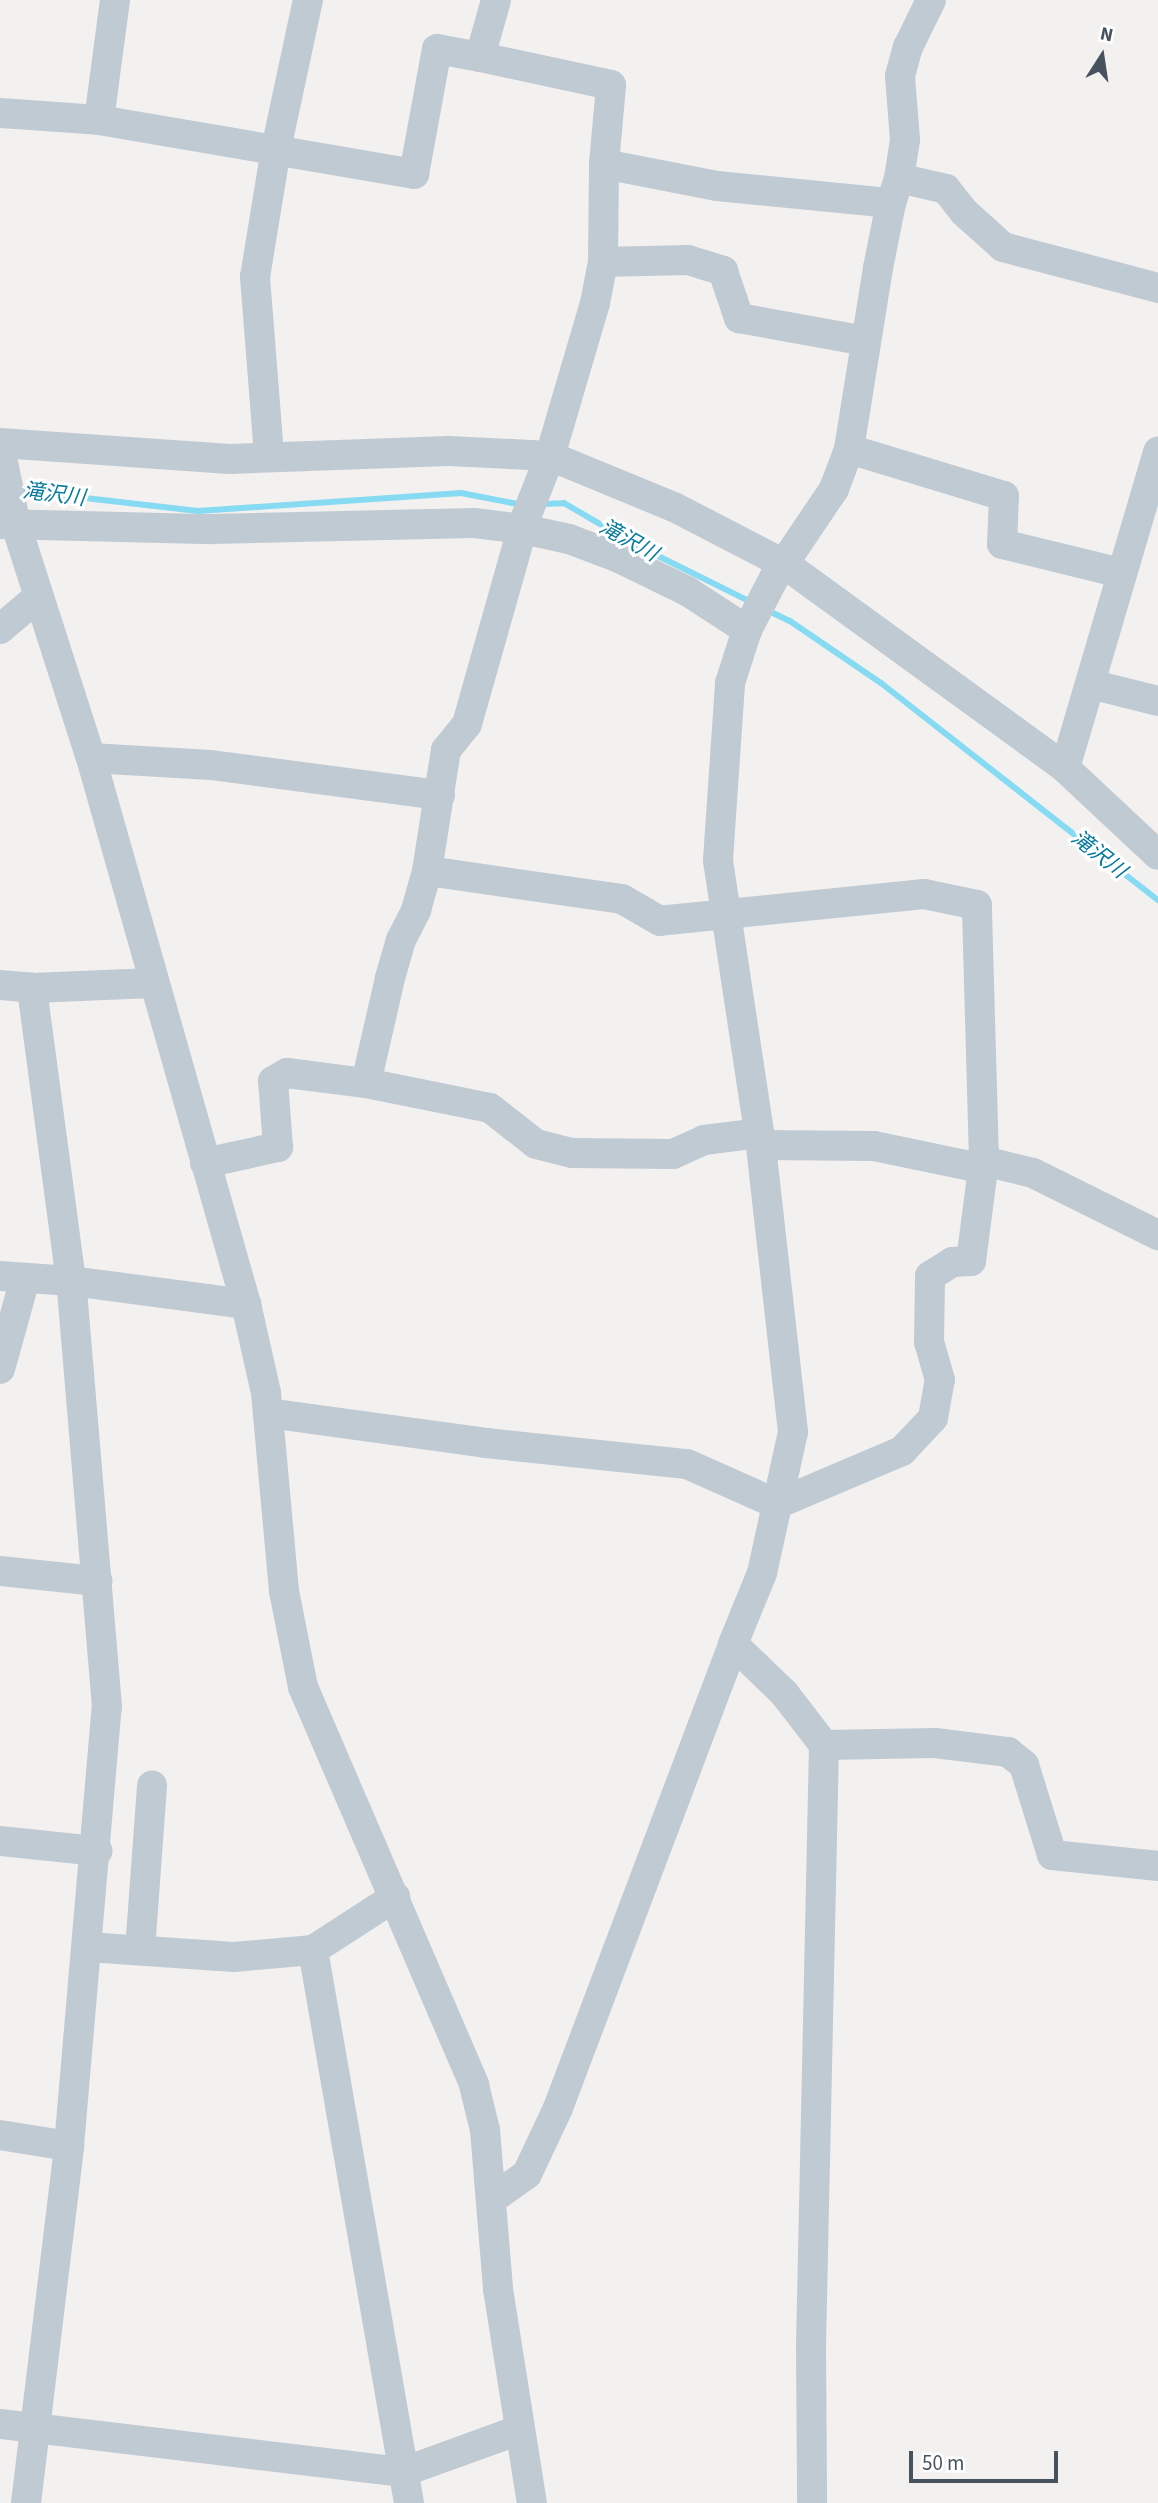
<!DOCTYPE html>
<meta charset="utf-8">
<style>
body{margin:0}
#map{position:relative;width:1158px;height:2503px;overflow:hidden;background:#f3f0f0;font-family:"Source Sans 3","Noto Sans JP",sans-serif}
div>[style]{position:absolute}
.stream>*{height:6px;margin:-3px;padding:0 3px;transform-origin:3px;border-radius:3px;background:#86daf2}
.minor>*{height:30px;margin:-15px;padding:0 15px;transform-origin:15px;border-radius:15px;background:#c0cad3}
span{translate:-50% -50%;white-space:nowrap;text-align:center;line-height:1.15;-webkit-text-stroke:6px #fff;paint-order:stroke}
.water-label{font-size:21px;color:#057a9c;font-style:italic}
.north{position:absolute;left:1067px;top:21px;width:70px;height:70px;-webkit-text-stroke:5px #fff;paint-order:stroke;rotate:12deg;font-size:19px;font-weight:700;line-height:28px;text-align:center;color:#46535f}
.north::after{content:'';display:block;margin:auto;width:24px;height:32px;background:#46535f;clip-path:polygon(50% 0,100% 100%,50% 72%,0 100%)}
.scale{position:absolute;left:909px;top:2451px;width:149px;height:32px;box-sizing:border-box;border:4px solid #46535f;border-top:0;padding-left:9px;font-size:21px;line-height:24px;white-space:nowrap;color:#46535f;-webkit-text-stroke:5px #fff;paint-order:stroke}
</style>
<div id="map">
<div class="stream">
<i style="left:16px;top:490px;width:183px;rotate:6.6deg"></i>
<i style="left:198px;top:511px;width:264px;rotate:-3.9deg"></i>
<i style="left:461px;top:493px;width:63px;rotate:11deg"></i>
<i style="left:541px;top:504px;width:23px;rotate:-2deg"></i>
<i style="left:564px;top:503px;width:83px;rotate:30.3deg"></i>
<i style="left:636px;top:545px;width:128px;rotate:26.4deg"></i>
<i style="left:767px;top:610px;width:25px;rotate:26deg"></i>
<i style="left:790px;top:621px;width:110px;rotate:34.3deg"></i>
<i style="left:881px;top:683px;width:352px;rotate:38.1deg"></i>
</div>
<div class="minor">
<i style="left:0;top:113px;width:99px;rotate:4deg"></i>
<i style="left:99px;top:120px;width:320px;rotate:9.7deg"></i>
<i style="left:414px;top:174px;width:127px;rotate:-79.6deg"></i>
<i style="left:437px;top:49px;width:44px;rotate:10.5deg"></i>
<i style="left:99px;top:120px;width:121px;rotate:-82.4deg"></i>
<i style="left:604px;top:164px;width:115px;rotate:11deg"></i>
<i style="left:717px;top:186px;width:175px;rotate:5.6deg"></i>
<i style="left:899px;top:178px;width:48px;rotate:13.2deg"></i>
<i style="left:946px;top:189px;width:29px;rotate:52deg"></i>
<i style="left:964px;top:212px;width:52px;rotate:41.9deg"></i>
<i style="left:1003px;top:247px;width:160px;rotate:14.8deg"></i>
<i style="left:603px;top:262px;width:85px;rotate:-1.3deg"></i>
<i style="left:688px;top:260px;width:37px;rotate:17deg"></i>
<i style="left:723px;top:271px;width:50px;rotate:71.2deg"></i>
<i style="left:739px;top:318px;width:129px;rotate:10.3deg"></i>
<i style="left:0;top:443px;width:230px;rotate:4deg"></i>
<i style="left:229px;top:459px;width:220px;rotate:-2.1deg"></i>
<i style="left:449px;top:451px;width:101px;rotate:2.8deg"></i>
<i style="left:550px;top:456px;width:134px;rotate:22.4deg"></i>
<i style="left:674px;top:507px;width:126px;rotate:27.4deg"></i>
<i style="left:786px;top:565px;width:345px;rotate:36deg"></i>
<i style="left:1065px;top:768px;width:127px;rotate:43.1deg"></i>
<i style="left:0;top:448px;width:79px;rotate:78.3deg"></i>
<i style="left:16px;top:525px;width:245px;rotate:72.2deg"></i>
<i style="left:91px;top:758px;width:568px;rotate:74.15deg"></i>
<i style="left:246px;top:1304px;width:91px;rotate:77.3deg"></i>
<i style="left:266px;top:1393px;width:199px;rotate:84.8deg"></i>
<i style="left:284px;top:1591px;width:98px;rotate:78.8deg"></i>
<i style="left:303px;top:1687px;width:433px;rotate:66.7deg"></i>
<i style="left:474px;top:2085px;width:46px;rotate:76.3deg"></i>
<i style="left:485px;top:2130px;width:160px;rotate:85.3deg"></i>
<i style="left:498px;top:2289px;width:217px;rotate:81deg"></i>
<i style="left:849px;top:449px;width:162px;rotate:16.9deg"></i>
<i style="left:1004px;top:496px;width:48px;rotate:92.4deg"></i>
<i style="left:1002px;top:544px;width:122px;rotate:13.7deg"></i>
<i style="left:269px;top:455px;width:179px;rotate:-94.5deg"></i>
<i style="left:255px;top:277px;width:130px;rotate:-80.7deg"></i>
<i style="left:276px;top:149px;width:152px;rotate:-77.9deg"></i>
<i style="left:0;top:524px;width:212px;rotate:1.4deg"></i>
<i style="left:212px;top:529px;width:262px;rotate:-1.3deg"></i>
<i style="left:474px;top:523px;width:49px;rotate:7deg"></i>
<i style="left:523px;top:529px;width:47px;rotate:12.3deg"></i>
<i style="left:569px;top:539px;width:53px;rotate:20.8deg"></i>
<i style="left:619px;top:558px;width:76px;rotate:25.9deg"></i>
<i style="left:687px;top:591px;width:72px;rotate:33deg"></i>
<i style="left:0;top:629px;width:50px;rotate:-40.1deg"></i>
<i style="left:1090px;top:684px;width:70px;rotate:14deg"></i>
<i style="left:91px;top:758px;width:120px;rotate:3.3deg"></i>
<i style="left:211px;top:765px;width:231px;rotate:7.5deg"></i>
<i style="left:1065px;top:768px;width:330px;rotate:-73.6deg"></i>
<i style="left:0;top:985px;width:32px;rotate:5deg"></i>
<i style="left:32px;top:988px;width:121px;rotate:-2.4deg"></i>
<i style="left:366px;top:1083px;width:108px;rotate:-77.1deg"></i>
<i style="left:390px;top:978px;width:40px;rotate:-74deg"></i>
<i style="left:401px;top:940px;width:34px;rotate:-63deg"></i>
<i style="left:416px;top:910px;width:41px;rotate:-74.2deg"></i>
<i style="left:427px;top:871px;width:122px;rotate:-81.1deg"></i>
<i style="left:446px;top:750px;width:33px;rotate:-51deg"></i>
<i style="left:467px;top:724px;width:210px;rotate:-74.2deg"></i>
<i style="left:524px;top:522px;width:71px;rotate:-68.5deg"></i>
<i style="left:550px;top:456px;width:159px;rotate:-73.6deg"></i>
<i style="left:595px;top:303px;width:42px;rotate:-79deg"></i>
<i style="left:603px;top:262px;width:98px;rotate:-89.4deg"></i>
<i style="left:604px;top:164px;width:79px;rotate:-84.9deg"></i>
<i style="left:611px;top:85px;width:134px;rotate:-167.9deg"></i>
<i style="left:480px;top:57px;width:59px;rotate:-74.3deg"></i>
<i style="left:761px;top:1145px;width:113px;rotate:0.5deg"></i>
<i style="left:874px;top:1146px;width:99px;rotate:11.7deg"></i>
<i style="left:971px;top:1166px;width:14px;rotate:-21deg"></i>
<i style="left:984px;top:1161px;width:50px;rotate:13.8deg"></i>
<i style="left:1033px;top:1173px;width:140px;rotate:26.4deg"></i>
<i style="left:205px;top:1163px;width:75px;rotate:-12.4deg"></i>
<i style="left:278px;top:1147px;width:66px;rotate:-94.3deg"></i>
<i style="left:273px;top:1081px;width:16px;rotate:-30deg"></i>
<i style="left:287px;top:1073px;width:80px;rotate:7.2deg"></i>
<i style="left:366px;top:1083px;width:126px;rotate:11.4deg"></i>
<i style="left:490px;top:1108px;width:58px;rotate:38deg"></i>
<i style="left:536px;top:1144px;width:37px;rotate:14deg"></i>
<i style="left:572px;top:1153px;width:101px;rotate:0.6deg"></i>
<i style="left:673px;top:1154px;width:34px;rotate:-24deg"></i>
<i style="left:704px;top:1140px;width:55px;rotate:-7.3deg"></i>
<i style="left:0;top:1276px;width:71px;rotate:4deg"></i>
<i style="left:71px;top:1281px;width:177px;rotate:7.5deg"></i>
<i style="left:0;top:1369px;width:93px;rotate:-74.5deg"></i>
<i style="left:268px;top:1413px;width:220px;rotate:7.8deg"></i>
<i style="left:486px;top:1443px;width:202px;rotate:6deg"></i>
<i style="left:687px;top:1464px;width:98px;rotate:24deg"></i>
<i style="left:777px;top:1504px;width:136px;rotate:-23deg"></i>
<i style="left:902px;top:1451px;width:45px;rotate:-46.8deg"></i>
<i style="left:933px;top:1418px;width:39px;rotate:-80deg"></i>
<i style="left:940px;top:1380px;width:40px;rotate:-106deg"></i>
<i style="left:929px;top:1342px;width:66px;rotate:-89.1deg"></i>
<i style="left:930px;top:1276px;width:26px;rotate:-32deg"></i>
<i style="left:952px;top:1262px;width:19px;rotate:-3deg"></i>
<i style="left:971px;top:1261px;width:101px;rotate:-82.6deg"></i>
<i style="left:984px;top:1161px;width:256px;rotate:-91.6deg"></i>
<i style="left:977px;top:905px;width:54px;rotate:-168.3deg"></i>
<i style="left:924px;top:894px;width:265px;rotate:174.2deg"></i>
<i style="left:660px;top:921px;width:44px;rotate:-149.9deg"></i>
<i style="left:622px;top:899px;width:197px;rotate:-171.8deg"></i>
<i style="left:0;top:1571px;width:98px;rotate:5.9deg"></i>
<i style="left:733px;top:1644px;width:71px;rotate:43.9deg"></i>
<i style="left:784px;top:1693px;width:66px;rotate:52.4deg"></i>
<i style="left:824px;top:1745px;width:600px;rotate:91.24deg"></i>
<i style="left:811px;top:2345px;width:158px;rotate:89.6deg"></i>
<i style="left:824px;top:1745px;width:111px;rotate:-1deg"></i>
<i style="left:935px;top:1743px;width:74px;rotate:7deg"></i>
<i style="left:1008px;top:1752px;width:21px;rotate:39deg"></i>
<i style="left:1024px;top:1765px;width:94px;rotate:72.7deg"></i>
<i style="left:1052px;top:1855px;width:107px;rotate:5.9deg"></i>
<i style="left:0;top:1841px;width:98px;rotate:5.9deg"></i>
<i style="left:88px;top:1947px;width:146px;rotate:3.9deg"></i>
<i style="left:234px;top:1957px;width:79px;rotate:-5.1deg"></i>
<i style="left:313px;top:1950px;width:98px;rotate:-32.9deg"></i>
<i style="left:140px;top:1950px;width:165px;rotate:-85.8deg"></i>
<i style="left:313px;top:1950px;width:561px;rotate:80.15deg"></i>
<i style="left:0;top:2135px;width:70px;rotate:9.1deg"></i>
<i style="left:492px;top:2199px;width:43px;rotate:-35.5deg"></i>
<i style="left:527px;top:2174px;width:73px;rotate:-64.8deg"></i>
<i style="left:558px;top:2108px;width:496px;rotate:-69.3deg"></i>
<i style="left:733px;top:1644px;width:77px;rotate:-67.8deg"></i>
<i style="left:762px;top:1573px;width:144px;rotate:-77.6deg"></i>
<i style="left:793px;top:1432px;width:289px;rotate:-96.4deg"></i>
<i style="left:761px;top:1145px;width:288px;rotate:-98.6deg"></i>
<i style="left:718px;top:860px;width:177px;rotate:-86.1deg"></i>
<i style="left:730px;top:683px;width:56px;rotate:-72.2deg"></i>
<i style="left:747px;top:630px;width:59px;rotate:-62.6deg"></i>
<i style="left:774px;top:578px;width:107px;rotate:-56deg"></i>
<i style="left:834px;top:489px;width:43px;rotate:-69.4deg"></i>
<i style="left:849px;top:449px;width:183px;rotate:-80.9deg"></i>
<i style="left:878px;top:268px;width:66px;rotate:-78.7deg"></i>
<i style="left:891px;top:203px;width:26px;rotate:-72deg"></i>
<i style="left:899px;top:178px;width:38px;rotate:-81deg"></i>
<i style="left:905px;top:140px;width:64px;rotate:-94.5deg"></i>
<i style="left:900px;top:76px;width:30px;rotate:-75deg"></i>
<i style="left:908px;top:47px;width:52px;rotate:-63.9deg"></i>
<i style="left:0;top:2424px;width:406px;rotate:6.8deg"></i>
<i style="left:403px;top:2472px;width:123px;rotate:-19.9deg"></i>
<i style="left:26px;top:2503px;width:360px;rotate:-83.1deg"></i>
<i style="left:69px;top:2146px;width:441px;rotate:-85.1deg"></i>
<i style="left:107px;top:1707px;width:428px;rotate:-94.8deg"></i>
<i style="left:71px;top:1281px;width:296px;rotate:-97.6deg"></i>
</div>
<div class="water-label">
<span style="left:54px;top:494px;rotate:7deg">滝沢川</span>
<span style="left:629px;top:540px;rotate:29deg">滝沢川</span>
<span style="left:1099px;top:854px;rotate:38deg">滝沢川</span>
</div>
<div class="north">N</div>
<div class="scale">50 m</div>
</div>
